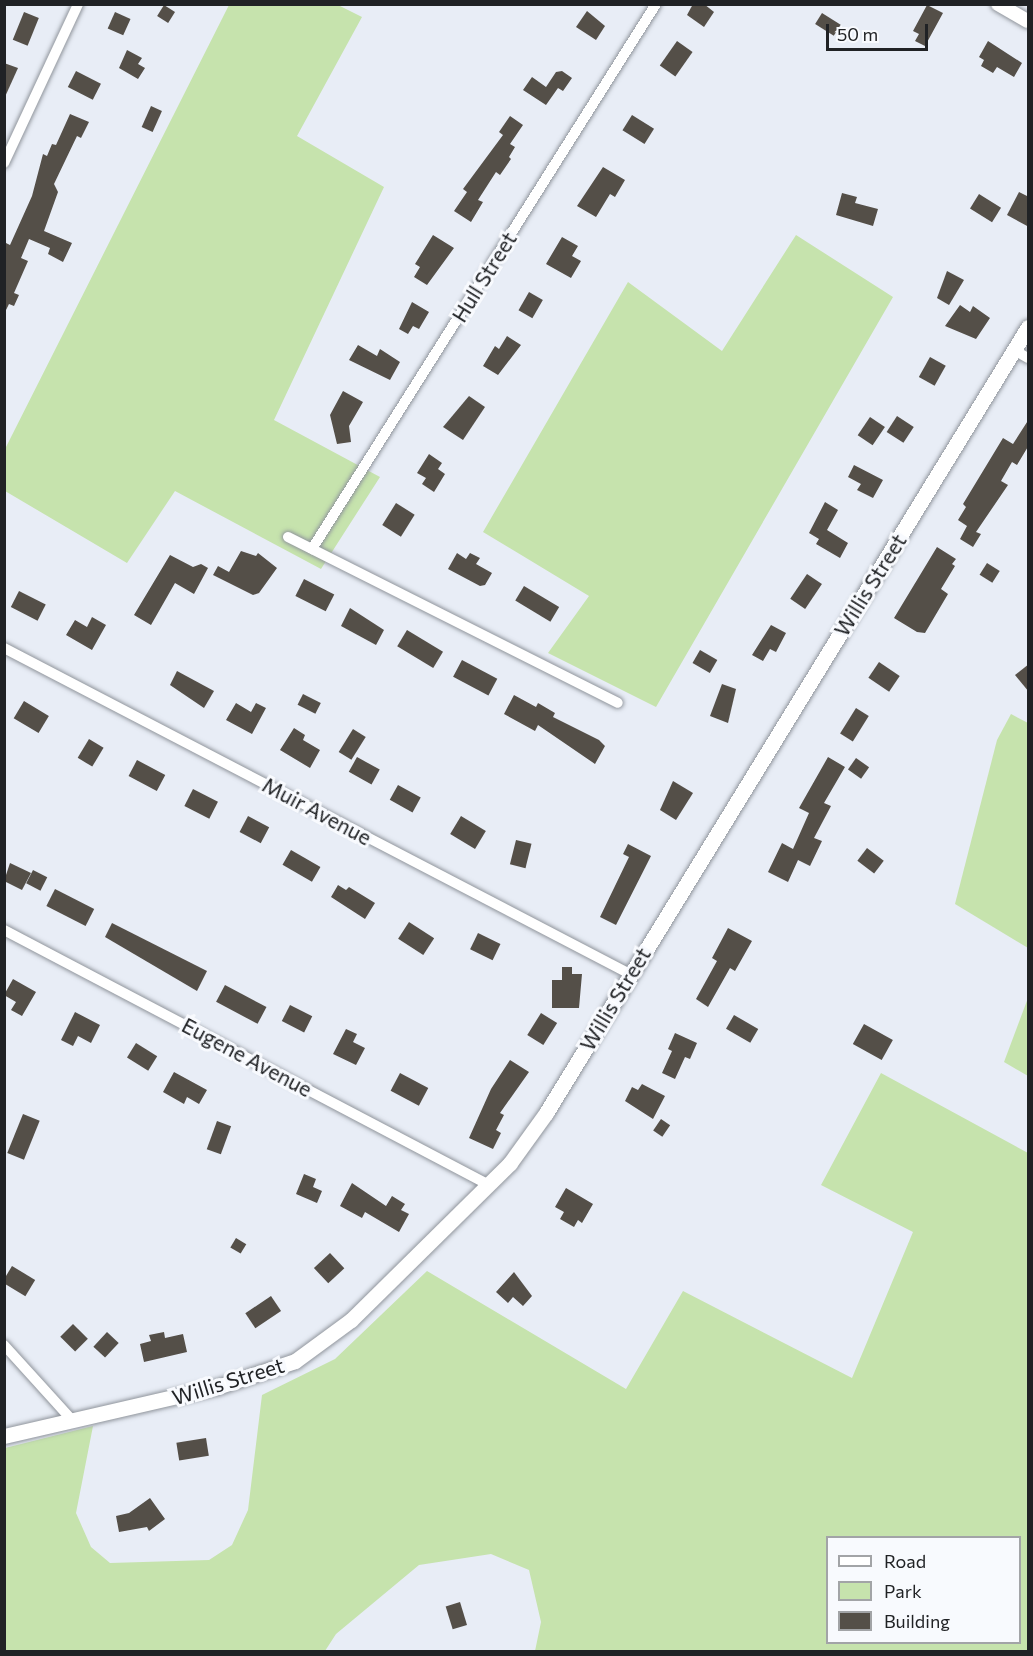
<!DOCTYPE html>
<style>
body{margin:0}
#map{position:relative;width:1033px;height:1656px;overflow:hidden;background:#e8edf6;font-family:Commissioner,sans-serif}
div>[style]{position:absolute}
.green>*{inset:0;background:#c6e3ad}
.building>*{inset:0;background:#544f48;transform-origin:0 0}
.roads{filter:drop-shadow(0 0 2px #90959c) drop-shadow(0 0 2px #90959c)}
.minor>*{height:10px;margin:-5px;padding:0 5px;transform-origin:5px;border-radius:5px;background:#fff}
.tertiary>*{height:14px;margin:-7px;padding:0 7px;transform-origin:7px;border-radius:7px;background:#fff}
.secondary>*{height:15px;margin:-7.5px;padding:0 7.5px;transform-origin:7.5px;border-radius:7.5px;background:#fff}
span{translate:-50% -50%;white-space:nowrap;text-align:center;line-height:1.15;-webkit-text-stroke:6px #f8fafe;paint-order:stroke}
.street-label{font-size:21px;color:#202225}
.frame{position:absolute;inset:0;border:6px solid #202225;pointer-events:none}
.legend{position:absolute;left:826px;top:1536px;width:195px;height:108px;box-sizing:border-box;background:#f8fafe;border:2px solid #a2a4a7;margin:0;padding:8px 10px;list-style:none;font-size:18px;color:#202225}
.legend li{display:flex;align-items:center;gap:12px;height:30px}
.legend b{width:30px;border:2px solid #a2a4a7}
.scale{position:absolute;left:826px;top:24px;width:102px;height:27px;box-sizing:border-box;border:3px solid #202225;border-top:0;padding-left:8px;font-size:18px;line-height:21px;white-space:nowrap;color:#202225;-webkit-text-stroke:4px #f8fafe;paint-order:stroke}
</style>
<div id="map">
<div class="green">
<i style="clip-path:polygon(229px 5px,338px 5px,362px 17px,297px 136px,384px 187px,274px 420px,380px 477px,321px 569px,175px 491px,127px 563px,5px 491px,4px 451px)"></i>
<i style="clip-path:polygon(796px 235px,893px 297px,656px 707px,548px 653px,589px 596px,483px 532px,628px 282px,722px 351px)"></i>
<i style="clip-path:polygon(1011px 714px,1028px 723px,1028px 948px,955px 904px,997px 740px)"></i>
<i style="clip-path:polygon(1028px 998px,1028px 1076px,1004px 1062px)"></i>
<i style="clip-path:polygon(evenodd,881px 1073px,1028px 1153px,1028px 1651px,535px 1651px,541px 1622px,529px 1570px,491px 1554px,419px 1565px,336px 1634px,325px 1651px,5px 1651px,5px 1448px,93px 1426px,76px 1513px,91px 1547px,110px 1563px,209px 1560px,232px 1545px,248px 1510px,262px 1395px,335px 1359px,427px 1271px,626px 1389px,683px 1291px,852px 1378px,913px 1232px,821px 1185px,881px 1073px,828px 1538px,1020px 1538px,1020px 1642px,828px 1642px,828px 1538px)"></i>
</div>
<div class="building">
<i style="clip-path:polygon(693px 4px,704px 4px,714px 12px,704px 27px,687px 15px)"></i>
<i style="left:164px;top:5px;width:13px;height:13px;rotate:32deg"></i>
<i style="clip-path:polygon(927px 5px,943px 13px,925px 46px,915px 41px,919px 34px,913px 31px)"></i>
<i style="clip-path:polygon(587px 11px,605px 26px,596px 40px,576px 27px)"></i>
<i style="left:24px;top:12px;width:16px;height:30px;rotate:22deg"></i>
<i style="left:115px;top:12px;width:17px;height:18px;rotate:24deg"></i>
<i style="left:822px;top:13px;width:22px;height:13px;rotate:32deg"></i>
<i style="left:677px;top:41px;width:19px;height:30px;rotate:35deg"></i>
<i style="clip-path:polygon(988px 41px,1022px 63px,1014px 77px,997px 67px,993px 73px,981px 66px,984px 60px,979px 57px)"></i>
<i style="clip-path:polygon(127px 50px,142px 58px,138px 64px,145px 68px,138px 79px,119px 68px)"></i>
<i style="clip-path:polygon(4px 63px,18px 68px,4px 99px)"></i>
<i style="left:76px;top:71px;width:28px;height:18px;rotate:27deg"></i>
<i style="clip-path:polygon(562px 71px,572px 78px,563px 91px,558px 88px,546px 105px,523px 90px,532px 77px,546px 87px,556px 72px)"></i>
<i style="left:151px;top:106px;width:12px;height:23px;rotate:24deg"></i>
<i style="clip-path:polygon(70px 114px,89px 122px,81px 138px,77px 136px,54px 184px,58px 192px,44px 231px,72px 243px,63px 262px,48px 254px,50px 248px,29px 239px,21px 258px,28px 261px,14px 293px,19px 295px,14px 306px,9px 304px,4px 314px,4px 242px,10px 245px,32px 196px,43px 154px,47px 156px,52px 144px,56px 145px)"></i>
<i style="left:632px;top:115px;width:26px;height:18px;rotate:32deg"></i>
<i style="clip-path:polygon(510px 116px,523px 125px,510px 144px,515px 147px,509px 157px,511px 159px,500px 175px,496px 172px,478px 200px,483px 202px,471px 222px,454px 211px,467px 192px,463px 189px,503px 135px,499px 132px)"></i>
<i style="clip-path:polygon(603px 167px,625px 180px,615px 197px,610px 194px,596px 217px,577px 206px)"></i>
<i style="clip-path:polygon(1019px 192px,1029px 197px,1029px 227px,1007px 215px)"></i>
<i style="clip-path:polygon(842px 193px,857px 197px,855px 203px,878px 209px,873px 226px,836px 215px)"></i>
<i style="left:979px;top:194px;width:26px;height:17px;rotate:32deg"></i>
<i style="clip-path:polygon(433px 235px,454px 248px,427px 285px,414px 277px,420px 267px,415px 264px)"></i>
<i style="clip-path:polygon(562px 237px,578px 246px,572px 256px,581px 261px,571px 278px,546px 264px)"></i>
<i style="clip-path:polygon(947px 271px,964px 280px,949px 305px,937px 298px)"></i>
<i style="left:529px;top:292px;width:16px;height:21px;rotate:30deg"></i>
<i style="clip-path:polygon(412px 302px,429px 312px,419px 329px,413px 326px,408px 334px,399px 329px)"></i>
<i style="clip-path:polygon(960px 305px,970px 312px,973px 306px,990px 318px,976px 339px,945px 326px)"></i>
<i style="clip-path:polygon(507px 336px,521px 345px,498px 375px,483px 366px,495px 346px,499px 349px)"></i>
<i style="clip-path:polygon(358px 345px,377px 356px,380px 349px,400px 362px,390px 380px,349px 360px)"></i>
<i style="left:930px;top:357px;width:18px;height:23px;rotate:29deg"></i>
<i style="clip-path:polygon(343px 391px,363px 402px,349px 426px,351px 442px,337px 444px,330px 415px)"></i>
<i style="clip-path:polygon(469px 396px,485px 407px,463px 440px,443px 427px)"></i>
<i style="left:897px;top:416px;width:20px;height:19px;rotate:33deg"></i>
<i style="left:870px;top:417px;width:18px;height:22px;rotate:34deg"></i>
<i style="clip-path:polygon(1029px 419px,1029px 445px,1017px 465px,1012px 462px,1001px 481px,1008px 485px,976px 532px,981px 534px,973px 547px,960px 539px,967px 526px,958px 520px,966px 507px,963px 504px,1003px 438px,1013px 444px)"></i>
<i style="clip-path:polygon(429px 454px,442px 463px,438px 469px,445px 474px,434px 492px,422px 484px,426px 478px,417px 473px)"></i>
<i style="clip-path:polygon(854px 465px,883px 480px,873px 498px,857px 490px,861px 484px,848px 477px)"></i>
<i style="clip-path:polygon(825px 502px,838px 510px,827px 530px,848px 543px,840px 558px,816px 544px,819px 539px,809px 533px)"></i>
<i style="left:396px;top:503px;width:22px;height:26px;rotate:32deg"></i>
<i style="clip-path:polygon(937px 547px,956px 559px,952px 564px,955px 566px,941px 589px,948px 594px,925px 633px,917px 632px,894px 618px)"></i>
<i style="clip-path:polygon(241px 551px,256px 556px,258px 553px,277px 568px,259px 593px,253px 595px,213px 575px,218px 566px,229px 572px)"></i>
<i style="clip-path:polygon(457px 553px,466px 559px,470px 553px,480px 558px,476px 564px,492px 573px,485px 585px,480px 586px,448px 569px)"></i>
<i style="clip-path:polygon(170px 555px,193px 567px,201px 564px,208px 568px,194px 594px,175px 583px,151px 625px,134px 615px)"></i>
<i style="left:987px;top:563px;width:15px;height:14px;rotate:32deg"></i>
<i style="left:807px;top:574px;width:18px;height:30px;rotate:34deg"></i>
<i style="left:304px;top:579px;width:34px;height:19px;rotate:27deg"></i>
<i style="left:524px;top:586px;width:41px;height:17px;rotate:31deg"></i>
<i style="left:19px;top:591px;width:30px;height:18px;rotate:27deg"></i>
<i style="clip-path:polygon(350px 608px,384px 630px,376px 645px,341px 626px)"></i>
<i style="clip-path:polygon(92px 617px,106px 625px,92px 650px,66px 635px,75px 620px,87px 627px)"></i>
<i style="clip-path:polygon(771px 625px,786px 633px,776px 652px,770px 649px,763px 661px,752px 655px)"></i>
<i style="left:407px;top:630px;width:42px;height:19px;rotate:31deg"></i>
<i style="left:700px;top:650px;width:20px;height:15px;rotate:30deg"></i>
<i style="left:462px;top:660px;width:40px;height:19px;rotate:28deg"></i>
<i style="left:879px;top:662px;width:25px;height:19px;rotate:34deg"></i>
<i style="clip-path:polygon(1029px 664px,1029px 692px,1015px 675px)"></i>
<i style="clip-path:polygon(177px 671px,214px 691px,204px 708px,170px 685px)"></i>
<i style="clip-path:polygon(722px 684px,736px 689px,728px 723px,710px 716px)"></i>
<i style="left:303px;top:694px;width:20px;height:12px;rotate:27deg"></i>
<i style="clip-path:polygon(514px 695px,536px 707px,538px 703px,555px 713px,553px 717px,599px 740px,605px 746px,595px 764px,538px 725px,535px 731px,504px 714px)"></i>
<i style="left:24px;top:701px;width:29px;height:20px;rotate:31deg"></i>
<i style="clip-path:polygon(236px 703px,251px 712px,256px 703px,266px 708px,252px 734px,226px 720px)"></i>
<i style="left:856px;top:708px;width:15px;height:30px;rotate:32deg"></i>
<i style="clip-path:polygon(294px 728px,305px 735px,303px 740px,320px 750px,310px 768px,280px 750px)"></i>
<i style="left:353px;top:729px;width:15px;height:27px;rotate:32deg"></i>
<i style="left:89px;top:739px;width:17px;height:22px;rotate:31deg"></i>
<i style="left:357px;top:757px;width:26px;height:17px;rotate:29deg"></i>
<i style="clip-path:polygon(828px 757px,845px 767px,824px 803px,831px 806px,814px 838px,822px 841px,810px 866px,798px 860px,788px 882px,768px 872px,782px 843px,793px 849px,809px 813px,799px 808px)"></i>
<i style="left:856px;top:758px;width:16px;height:14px;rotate:35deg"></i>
<i style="left:137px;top:760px;width:32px;height:18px;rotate:28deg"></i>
<i style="clip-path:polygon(673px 781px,693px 793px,676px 820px,660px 810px)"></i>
<i style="left:398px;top:785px;width:26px;height:17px;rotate:29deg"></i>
<i style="left:193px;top:789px;width:28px;height:19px;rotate:27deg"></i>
<i style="left:248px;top:816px;width:24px;height:18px;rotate:28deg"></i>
<i style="left:461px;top:816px;width:29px;height:21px;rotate:31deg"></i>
<i style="left:516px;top:840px;width:16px;height:25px;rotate:14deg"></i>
<i style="clip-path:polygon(628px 844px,651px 856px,616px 925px,600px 917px,629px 857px,623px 854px)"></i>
<i style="left:867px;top:848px;width:21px;height:16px;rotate:37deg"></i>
<i style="left:291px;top:850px;width:34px;height:17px;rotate:30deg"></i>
<i style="clip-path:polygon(10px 863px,31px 873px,22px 890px,4px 881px)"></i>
<i style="left:33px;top:870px;width:16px;height:15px;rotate:27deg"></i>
<i style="clip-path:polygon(338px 885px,346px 890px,349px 887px,375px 903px,365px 919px,331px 897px)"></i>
<i style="left:55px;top:889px;width:44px;height:19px;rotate:27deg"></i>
<i style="left:409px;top:922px;width:30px;height:20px;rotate:33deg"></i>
<i style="clip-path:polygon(112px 923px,207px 971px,197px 991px,105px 937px)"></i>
<i style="clip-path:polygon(728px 928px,752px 941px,735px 971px,730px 968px,708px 1007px,696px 999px,717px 961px,712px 958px)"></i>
<i style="left:478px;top:933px;width:25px;height:18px;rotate:26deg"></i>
<i style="clip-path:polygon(562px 967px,572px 967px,572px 974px,582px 974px,579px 1008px,552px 1008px,552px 980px,562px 980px)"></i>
<i style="clip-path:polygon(13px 979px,36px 992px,22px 1016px,11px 1010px,16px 1002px,4px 995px)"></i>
<i style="left:225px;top:985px;width:47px;height:19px;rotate:28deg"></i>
<i style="left:290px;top:1005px;width:25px;height:18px;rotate:27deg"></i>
<i style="clip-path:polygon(75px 1012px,100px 1025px,91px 1043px,78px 1036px,73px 1046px,61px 1040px)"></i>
<i style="left:541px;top:1013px;width:19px;height:26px;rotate:32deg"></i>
<i style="left:734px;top:1015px;width:28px;height:16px;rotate:30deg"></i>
<i style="left:864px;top:1024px;width:33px;height:23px;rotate:29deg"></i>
<i style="clip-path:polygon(346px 1029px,357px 1034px,353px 1042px,365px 1048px,356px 1065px,333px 1054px)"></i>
<i style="clip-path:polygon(675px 1033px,697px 1043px,690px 1059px,685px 1057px,675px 1079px,662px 1073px,672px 1051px,668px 1049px)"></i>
<i style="left:136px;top:1043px;width:25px;height:17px;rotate:32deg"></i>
<i style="clip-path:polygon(510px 1060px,529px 1072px,500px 1113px,504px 1115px,496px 1130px,501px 1133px,493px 1149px,469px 1138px,491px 1089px)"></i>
<i style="clip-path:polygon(174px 1072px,207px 1090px,199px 1104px,187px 1097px,184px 1104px,163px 1092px)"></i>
<i style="left:400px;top:1073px;width:32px;height:20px;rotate:28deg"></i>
<i style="clip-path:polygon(642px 1084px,665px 1096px,653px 1119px,625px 1101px,632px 1087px,638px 1090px)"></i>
<i style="left:23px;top:1114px;width:18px;height:42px;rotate:22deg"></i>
<i style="left:661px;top:1119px;width:11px;height:14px;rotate:34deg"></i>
<i style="left:217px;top:1121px;width:15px;height:30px;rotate:20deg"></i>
<i style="clip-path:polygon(304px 1174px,316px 1179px,313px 1187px,322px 1191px,317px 1203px,296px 1194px)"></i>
<i style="clip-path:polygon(352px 1183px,386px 1206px,392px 1196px,405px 1204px,401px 1210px,409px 1214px,399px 1232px,365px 1212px,362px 1218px,340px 1206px)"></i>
<i style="clip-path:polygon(566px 1188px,593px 1204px,582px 1223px,578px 1220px,574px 1227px,560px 1219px,564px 1212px,555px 1207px)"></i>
<i style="left:236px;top:1238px;width:12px;height:11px;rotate:31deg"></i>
<i style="left:330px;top:1253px;width:21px;height:22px;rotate:47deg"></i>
<i style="left:12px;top:1266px;width:27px;height:19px;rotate:31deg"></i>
<i style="clip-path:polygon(514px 1272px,532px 1296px,523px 1306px,513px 1297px,508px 1303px,496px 1292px)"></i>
<i style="left:271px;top:1296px;width:18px;height:31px;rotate:56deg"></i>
<i style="left:73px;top:1324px;width:21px;height:18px;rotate:45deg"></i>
<i style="left:107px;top:1332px;width:16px;height:20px;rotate:43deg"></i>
<i style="clip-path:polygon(164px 1332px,165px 1338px,183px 1334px,187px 1352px,144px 1362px,140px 1344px,151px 1341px,149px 1335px)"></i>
<i style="left:206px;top:1438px;width:18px;height:30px;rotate:81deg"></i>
<i style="clip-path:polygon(150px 1498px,165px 1519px,149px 1531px,147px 1527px,119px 1532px,116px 1516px,129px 1513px)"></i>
<i style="left:460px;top:1602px;width:24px;height:15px;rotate:73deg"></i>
</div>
<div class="roads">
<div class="minor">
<i style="left:4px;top:163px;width:175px;rotate:-65deg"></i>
<i style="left:1014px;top:350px;width:16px;rotate:30deg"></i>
<i style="left:288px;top:537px;width:369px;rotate:26.7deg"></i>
<i style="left:312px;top:549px;width:644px;rotate:-57.74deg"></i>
<i style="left:4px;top:648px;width:706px;rotate:27.51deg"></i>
<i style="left:4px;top:930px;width:548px;rotate:27.73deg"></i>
<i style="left:4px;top:1345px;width:101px;rotate:47.8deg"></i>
</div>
<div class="tertiary">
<i style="left:998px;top:4px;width:34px;rotate:30deg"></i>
</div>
<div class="secondary">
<i style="left:4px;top:1436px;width:219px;rotate:-13deg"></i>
<i style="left:217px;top:1387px;width:82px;rotate:-18.4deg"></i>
<i style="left:295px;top:1361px;width:69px;rotate:-36.2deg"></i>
<i style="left:351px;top:1320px;width:223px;rotate:-44.6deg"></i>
<i style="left:510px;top:1163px;width:62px;rotate:-54.2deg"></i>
<i style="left:546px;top:1113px;width:922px;rotate:-58.48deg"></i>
</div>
</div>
<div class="street-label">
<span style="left:484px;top:277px;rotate:-58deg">Hull Street</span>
<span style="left:870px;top:585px;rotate:-58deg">Willis Street</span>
<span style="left:317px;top:811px;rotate:28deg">Muir Avenue</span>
<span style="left:615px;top:999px;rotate:-59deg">Willis Street</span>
<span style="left:247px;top:1057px;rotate:28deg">Eugene Avenue</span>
<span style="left:228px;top:1381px;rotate:-17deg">Willis Street</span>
</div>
<div class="frame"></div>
<ul class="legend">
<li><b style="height:8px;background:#fff"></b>Road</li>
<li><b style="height:16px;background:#c6e3ad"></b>Park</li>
<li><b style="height:16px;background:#544f48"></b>Building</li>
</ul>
<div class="scale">50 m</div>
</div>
